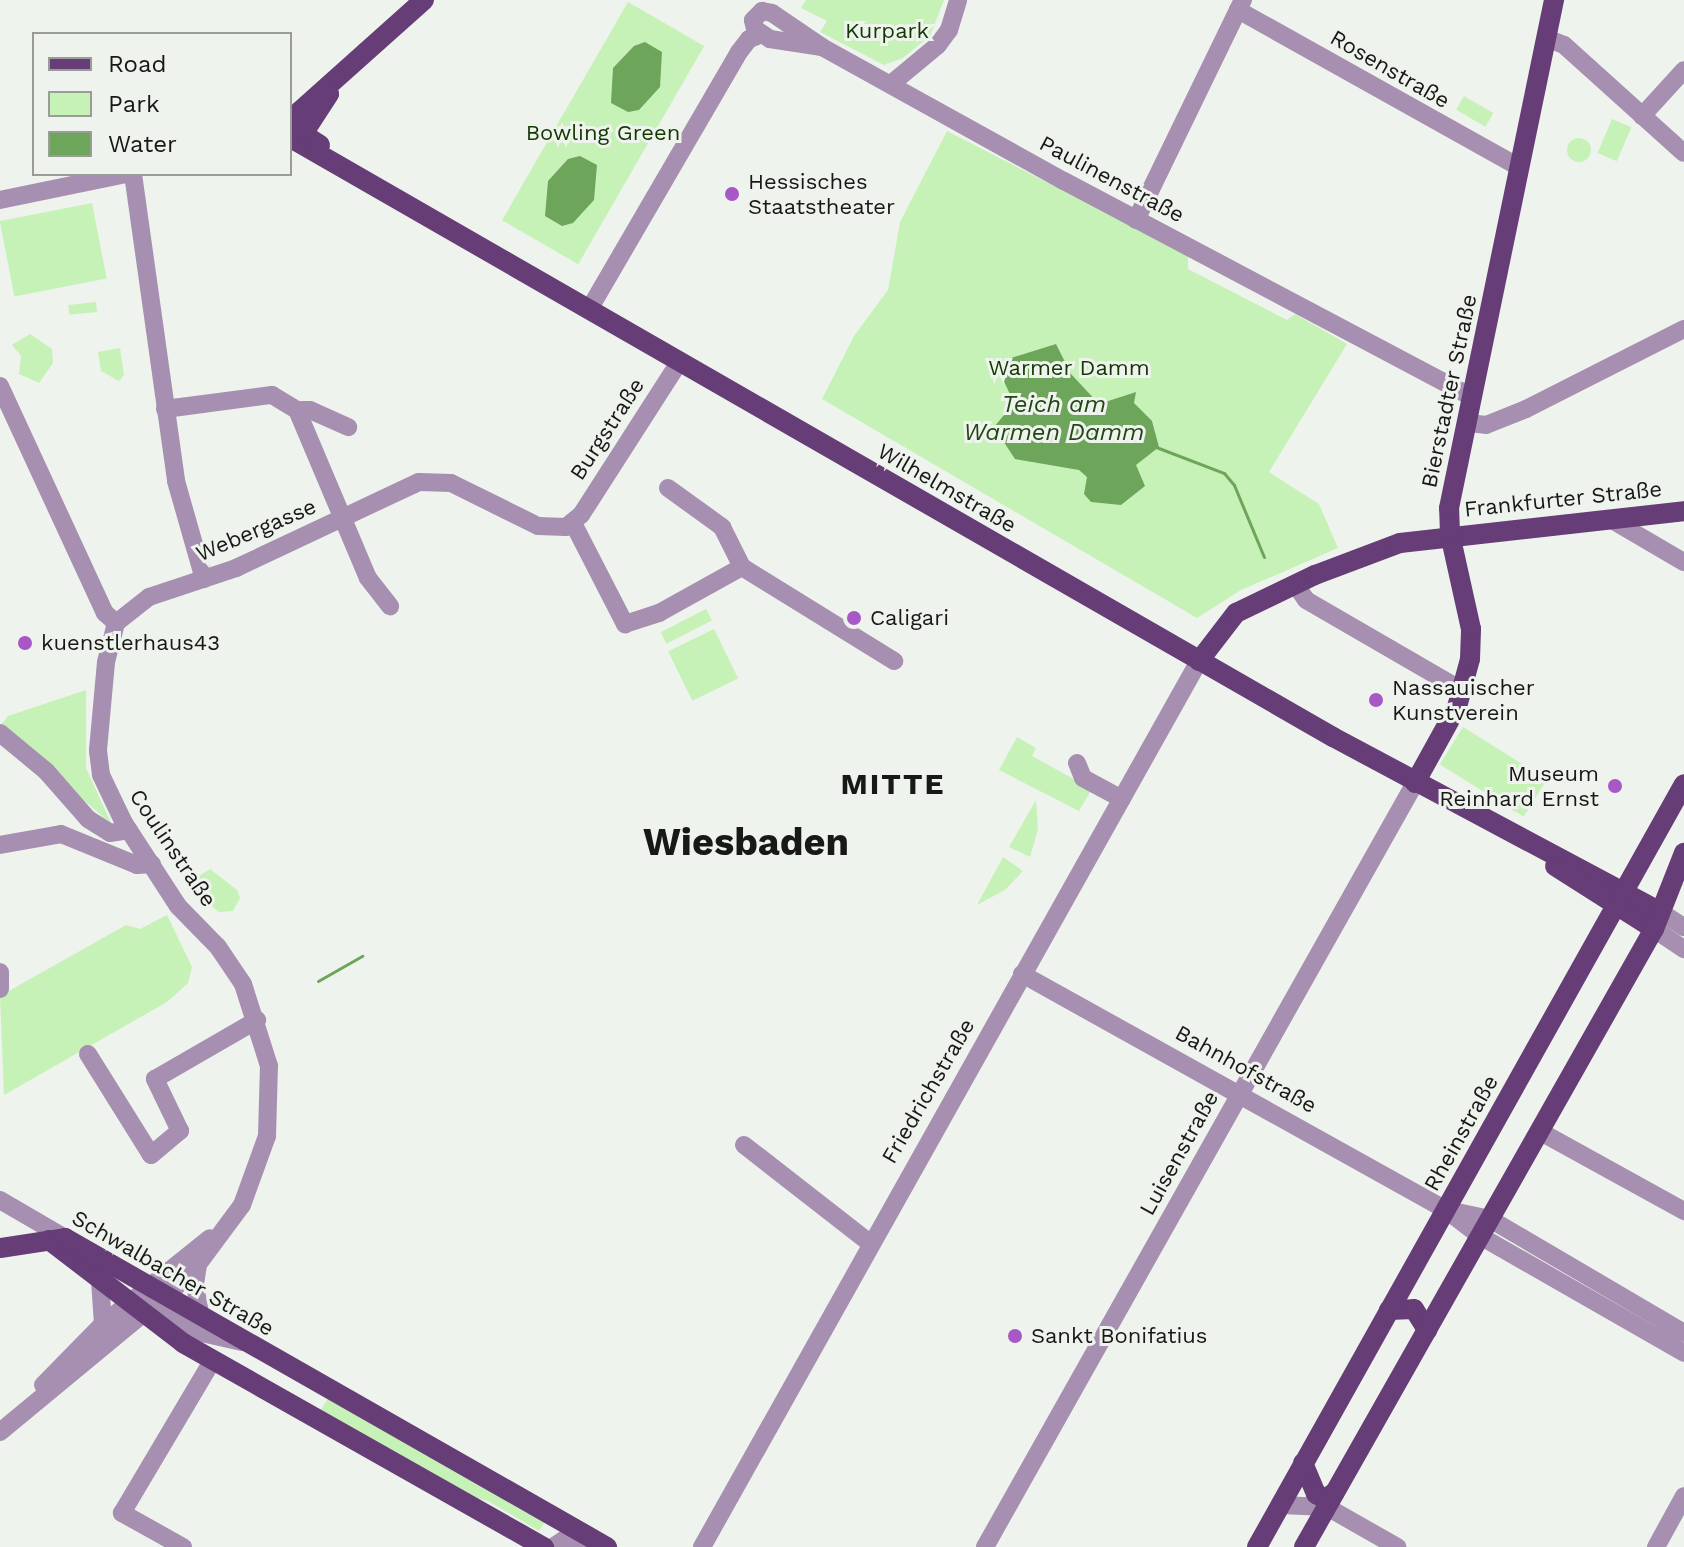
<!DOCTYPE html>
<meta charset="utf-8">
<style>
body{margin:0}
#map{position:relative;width:1684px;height:1547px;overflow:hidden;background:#eff3ed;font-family:"Work Sans",sans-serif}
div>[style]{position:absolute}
.green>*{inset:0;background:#c6f2b7;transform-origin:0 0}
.round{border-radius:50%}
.water>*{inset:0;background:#6da55a}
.stream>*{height:3px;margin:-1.5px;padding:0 1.5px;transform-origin:1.5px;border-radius:1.5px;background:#6da55a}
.minor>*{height:18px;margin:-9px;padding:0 9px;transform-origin:9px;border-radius:9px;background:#a68fb0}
.major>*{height:20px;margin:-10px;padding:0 10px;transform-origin:10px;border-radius:10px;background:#663d77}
.dots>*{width:22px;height:22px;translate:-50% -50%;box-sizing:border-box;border:4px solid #eff3ed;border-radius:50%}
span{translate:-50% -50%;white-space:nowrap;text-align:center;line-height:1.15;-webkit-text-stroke:6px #eff3ed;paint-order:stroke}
.park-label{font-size:22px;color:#133802}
.street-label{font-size:22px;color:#181917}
.poi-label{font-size:22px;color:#181917}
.left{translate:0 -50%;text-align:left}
.right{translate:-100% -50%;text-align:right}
.water-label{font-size:24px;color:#224714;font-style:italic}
.district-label{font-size:30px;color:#181917;font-weight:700;letter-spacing:2px}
.town-label{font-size:38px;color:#181917;font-weight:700}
.legend{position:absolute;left:32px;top:32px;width:260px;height:144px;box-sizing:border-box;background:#eff3ed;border:2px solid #999c97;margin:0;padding:10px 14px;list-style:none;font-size:24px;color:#181917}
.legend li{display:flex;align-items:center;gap:16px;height:40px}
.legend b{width:40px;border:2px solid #999c97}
</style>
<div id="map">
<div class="green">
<i style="clip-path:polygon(806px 0,944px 0,930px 36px,903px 58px,884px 65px,820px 32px,827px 21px,801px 8px)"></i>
<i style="left:628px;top:2px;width:88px;height:252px;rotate:30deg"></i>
<i style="left:1464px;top:96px;width:34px;height:16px;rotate:30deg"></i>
<i style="left:1612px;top:119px;width:21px;height:37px;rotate:23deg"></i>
<i style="clip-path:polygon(947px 131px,1188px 255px,1188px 269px,1287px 320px,1295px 314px,1347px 344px,1269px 472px,1319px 504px,1338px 548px,1241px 590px,1197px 618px,822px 399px,854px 336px,888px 290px,900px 222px)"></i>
<i class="round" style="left:1567px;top:138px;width:24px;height:24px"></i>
<i style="left:92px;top:203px;width:77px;height:94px;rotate:79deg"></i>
<i style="left:96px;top:302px;width:10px;height:28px;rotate:84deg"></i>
<i style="clip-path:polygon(30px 334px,52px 349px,53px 363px,39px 383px,19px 374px,21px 356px,12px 345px)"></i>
<i style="clip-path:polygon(120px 348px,124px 375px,119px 381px,101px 371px,98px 352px)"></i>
<i style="left:706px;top:609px;width:13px;height:51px;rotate:63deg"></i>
<i style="left:714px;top:629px;width:55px;height:51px;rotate:64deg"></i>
<i style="clip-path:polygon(86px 690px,86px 768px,112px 825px,0 726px,8px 716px)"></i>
<i style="left:1463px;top:727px;width:99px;height:44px;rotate:32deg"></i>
<i style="clip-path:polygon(1017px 737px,1036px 748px,1032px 756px,1092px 789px,1079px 811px,999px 770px)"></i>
<i style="clip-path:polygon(1036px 800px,1038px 829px,1030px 857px,1009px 847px)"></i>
<i style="clip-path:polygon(1003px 857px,1023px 871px,1005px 890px,977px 905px)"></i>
<i style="clip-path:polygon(210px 869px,237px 890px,240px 898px,233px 911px,219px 912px,190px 888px,189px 882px)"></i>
<i style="clip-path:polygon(167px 915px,192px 967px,188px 983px,167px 1002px,4px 1095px,0 996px,126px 925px,140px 929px)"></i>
<i style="clip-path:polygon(328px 1398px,546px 1520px,539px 1531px,488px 1501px,459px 1493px,319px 1413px)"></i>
</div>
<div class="water">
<i style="clip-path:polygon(645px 42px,662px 52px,660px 87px,639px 110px,628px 112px,611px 103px,613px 68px,634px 46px)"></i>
<i style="clip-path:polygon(580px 156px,597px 165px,594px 200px,573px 223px,562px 226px,545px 216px,548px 181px,568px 159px)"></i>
<i style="clip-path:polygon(1056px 344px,1071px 374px,1099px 404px,1136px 392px,1134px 403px,1152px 421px,1159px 447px,1136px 465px,1145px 486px,1121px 505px,1091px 502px,1084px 494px,1087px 477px,1079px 470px,1015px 459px,994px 427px,1014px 403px,1001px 375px,1003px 366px,1011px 358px)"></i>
</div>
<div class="stream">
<i style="left:1156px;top:447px;width:73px;rotate:20.9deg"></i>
<i style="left:1224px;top:473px;width:16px;rotate:50deg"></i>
<i style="left:1234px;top:485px;width:78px;rotate:67.4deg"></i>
<i style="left:318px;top:981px;width:51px;rotate:-29.6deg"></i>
</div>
<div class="minor">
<i style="left:1238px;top:10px;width:322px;rotate:29.2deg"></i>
<i style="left:1546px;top:38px;width:19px;rotate:21deg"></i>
<i style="left:1564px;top:45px;width:161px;rotate:42deg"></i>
<i style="left:822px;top:47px;width:53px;rotate:-171.3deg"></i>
<i style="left:770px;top:39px;width:18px;rotate:-146deg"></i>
<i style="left:755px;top:29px;width:9px;rotate:-103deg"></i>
<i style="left:753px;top:20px;width:13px;rotate:-45deg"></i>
<i style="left:762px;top:11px;width:10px;rotate:11deg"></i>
<i style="left:772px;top:13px;width:60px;rotate:34.2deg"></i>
<i style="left:822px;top:47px;width:277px;rotate:29deg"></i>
<i style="left:1064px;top:181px;width:462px;rotate:27.9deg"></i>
<i style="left:891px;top:84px;width:61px;rotate:-39.7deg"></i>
<i style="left:938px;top:45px;width:19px;rotate:-54deg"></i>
<i style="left:949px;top:30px;width:31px;rotate:-73deg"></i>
<i style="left:1642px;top:116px;width:62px;rotate:-47.6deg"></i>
<i style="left:133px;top:174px;width:310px;rotate:82deg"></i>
<i style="left:176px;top:481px;width:102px;rotate:74.1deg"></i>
<i style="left:0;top:200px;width:129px;rotate:-11.7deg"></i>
<i style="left:1136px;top:220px;width:245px;rotate:-64.1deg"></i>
<i style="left:590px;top:308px;width:296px;rotate:-59.8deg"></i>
<i style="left:739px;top:52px;width:16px;rotate:-52deg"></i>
<i style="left:749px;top:39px;width:14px;rotate:-21deg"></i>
<i style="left:0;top:386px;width:250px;rotate:65.2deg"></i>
<i style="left:105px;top:613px;width:15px;rotate:42deg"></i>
<i style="left:165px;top:409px;width:108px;rotate:-7.5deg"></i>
<i style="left:272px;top:395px;width:29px;rotate:31deg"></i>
<i style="left:297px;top:410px;width:13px"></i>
<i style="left:310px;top:410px;width:42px;rotate:24.1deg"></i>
<i style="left:297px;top:410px;width:182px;rotate:67.1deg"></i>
<i style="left:368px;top:578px;width:36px;rotate:52deg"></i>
<i style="left:1468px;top:423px;width:18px;rotate:6deg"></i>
<i style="left:1486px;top:425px;width:43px;rotate:-21.8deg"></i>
<i style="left:1526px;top:409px;width:177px;rotate:-26.9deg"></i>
<i style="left:668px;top:488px;width:67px;rotate:35.8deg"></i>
<i style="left:722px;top:527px;width:45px;rotate:63.4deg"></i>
<i style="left:1612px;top:520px;width:83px;rotate:30.3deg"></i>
<i style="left:573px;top:523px;width:114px;rotate:62.8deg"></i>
<i style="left:625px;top:624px;width:36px;rotate:-18deg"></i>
<i style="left:659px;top:613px;width:95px;rotate:-29deg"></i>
<i style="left:742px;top:567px;width:179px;rotate:31.7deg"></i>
<i style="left:1295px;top:584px;width:19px;rotate:55deg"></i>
<i style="left:1306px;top:600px;width:181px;rotate:30.1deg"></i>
<i style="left:0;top:733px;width:60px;rotate:39.6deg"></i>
<i style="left:46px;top:771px;width:64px;rotate:48.8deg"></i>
<i style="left:88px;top:819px;width:26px;rotate:32deg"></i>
<i style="left:110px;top:833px;width:19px;rotate:-9deg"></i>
<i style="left:1077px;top:763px;width:16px;rotate:68deg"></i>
<i style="left:1083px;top:778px;width:44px;rotate:28.3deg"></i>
<i style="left:0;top:845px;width:62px;rotate:-10.2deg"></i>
<i style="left:61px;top:834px;width:82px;rotate:22.2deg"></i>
<i style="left:137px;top:865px;width:15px;rotate:-4deg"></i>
<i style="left:1659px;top:911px;width:30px;rotate:33deg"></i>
<i style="left:1654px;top:929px;width:36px;rotate:34deg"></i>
<i style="left:0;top:972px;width:17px;rotate:90deg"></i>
<i style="left:1022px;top:974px;width:484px;rotate:29.1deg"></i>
<i style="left:1445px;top:1209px;width:44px;rotate:37.6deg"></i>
<i style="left:1480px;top:1236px;width:235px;rotate:29.8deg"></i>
<i style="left:88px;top:1054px;width:119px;rotate:58deg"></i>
<i style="left:151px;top:1155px;width:38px;rotate:-40deg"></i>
<i style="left:180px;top:1131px;width:58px;rotate:-115.7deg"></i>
<i style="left:155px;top:1079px;width:118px;rotate:-30deg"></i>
<i style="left:1539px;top:1131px;width:166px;rotate:28.9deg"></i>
<i style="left:744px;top:1145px;width:160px;rotate:37.9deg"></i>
<i style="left:0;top:1200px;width:75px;rotate:30.3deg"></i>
<i style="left:1448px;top:1210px;width:43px;rotate:12.1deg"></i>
<i style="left:1490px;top:1219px;width:225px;rotate:30.4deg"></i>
<i style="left:198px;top:1265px;width:20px;rotate:99deg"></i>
<i style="left:195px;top:1285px;width:35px;rotate:80deg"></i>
<i style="left:100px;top:1281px;width:43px;rotate:86deg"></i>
<i style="left:145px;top:1305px;width:55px;rotate:28.4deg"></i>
<i style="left:193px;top:1331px;width:50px;rotate:12.7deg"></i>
<i style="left:43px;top:1385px;width:86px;rotate:-45.5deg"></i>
<i style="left:103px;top:1324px;width:137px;rotate:-38.8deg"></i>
<i style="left:0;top:1432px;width:246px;rotate:-39.6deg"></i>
<i style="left:190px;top:1275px;width:87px;rotate:-53.4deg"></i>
<i style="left:242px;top:1205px;width:73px;rotate:-70.1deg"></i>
<i style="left:267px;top:1136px;width:70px;rotate:-88.4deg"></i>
<i style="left:269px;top:1066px;width:86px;rotate:-107.6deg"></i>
<i style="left:243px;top:984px;width:45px;rotate:-124deg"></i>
<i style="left:218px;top:947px;width:57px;rotate:-134.3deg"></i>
<i style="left:178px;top:906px;width:99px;rotate:-123deg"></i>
<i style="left:124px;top:823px;width:53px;rotate:-115.6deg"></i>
<i style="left:101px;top:775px;width:25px;rotate:-97deg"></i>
<i style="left:98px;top:750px;width:88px;rotate:-84.8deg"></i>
<i style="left:106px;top:662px;width:40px;rotate:-75.6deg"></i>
<i style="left:116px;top:623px;width:42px;rotate:-38.2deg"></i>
<i style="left:149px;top:597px;width:92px;rotate:-18.4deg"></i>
<i style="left:236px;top:568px;width:202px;rotate:-25.2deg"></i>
<i style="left:419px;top:482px;width:32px;rotate:2deg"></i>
<i style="left:451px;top:483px;width:97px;rotate:26.3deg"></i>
<i style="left:538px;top:526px;width:28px;rotate:2deg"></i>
<i style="left:566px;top:527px;width:19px;rotate:-39deg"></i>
<i style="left:581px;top:515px;width:183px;rotate:-57.3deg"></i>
<i style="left:1280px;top:1505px;width:47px;rotate:2.4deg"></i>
<i style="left:1327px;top:1507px;width:81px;rotate:29.7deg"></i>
<i style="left:183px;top:1547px;width:70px;rotate:-150.9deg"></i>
<i style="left:122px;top:1513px;width:178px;rotate:-59.3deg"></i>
<i style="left:553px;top:1547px;width:14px;rotate:-34deg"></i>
<i style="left:565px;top:1539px;width:32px;rotate:9deg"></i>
<i style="left:702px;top:1547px;width:1016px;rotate:-60.71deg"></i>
<i style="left:985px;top:1547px;width:877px;rotate:-60.63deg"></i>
<i style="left:1656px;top:1547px;width:58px;rotate:-61.2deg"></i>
</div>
<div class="major">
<i style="left:424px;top:0;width:166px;rotate:138.2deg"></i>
<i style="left:300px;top:111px;width:18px;rotate:112deg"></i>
<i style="left:293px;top:128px;width:13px;rotate:77deg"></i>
<i style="left:296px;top:141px;width:1196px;rotate:29.89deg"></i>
<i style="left:1333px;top:737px;width:370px;rotate:28.1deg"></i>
<i style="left:320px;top:145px;width:20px;rotate:-147deg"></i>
<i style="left:303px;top:134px;width:48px;rotate:-57deg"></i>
<i style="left:1199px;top:661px;width:61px;rotate:-52.4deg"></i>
<i style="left:1236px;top:613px;width:88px;rotate:-25.7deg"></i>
<i style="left:1315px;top:575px;width:91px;rotate:-20.6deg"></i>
<i style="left:1400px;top:543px;width:286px;rotate:-6.4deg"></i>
<i style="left:1415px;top:783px;width:87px;rotate:-61.1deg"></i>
<i style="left:1457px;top:707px;width:50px;rotate:-74.8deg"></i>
<i style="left:1470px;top:659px;width:30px;rotate:-88deg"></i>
<i style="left:1471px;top:629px;width:97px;rotate:-102.5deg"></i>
<i style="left:1450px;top:534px;width:26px;rotate:-92deg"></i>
<i style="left:1449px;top:508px;width:519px;rotate:-78.32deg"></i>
<i style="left:1555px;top:866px;width:117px;rotate:32.5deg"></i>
<i style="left:49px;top:1240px;width:169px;rotate:37.5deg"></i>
<i style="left:183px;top:1343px;width:415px;rotate:29.5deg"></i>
<i style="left:0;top:1248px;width:66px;rotate:-8.7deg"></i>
<i style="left:65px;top:1238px;width:624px;rotate:29.69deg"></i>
<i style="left:1389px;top:1310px;width:25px;rotate:-2deg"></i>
<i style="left:1414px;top:1309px;width:25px;rotate:58deg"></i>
<i style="left:1303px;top:1463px;width:34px;rotate:67deg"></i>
<i style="left:1316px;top:1494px;width:11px;rotate:27deg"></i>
<i style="left:1326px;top:1499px;width:11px;rotate:-38deg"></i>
<i style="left:1257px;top:1547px;width:874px;rotate:-60.77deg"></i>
<i style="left:1304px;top:1547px;width:710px;rotate:-60.48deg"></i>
<i style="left:1654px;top:929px;width:82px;rotate:-68.5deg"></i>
</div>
<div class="dots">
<i style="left:732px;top:194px;background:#a857c7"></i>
<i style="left:854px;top:618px;background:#a857c7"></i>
<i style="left:25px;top:643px;background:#a857c7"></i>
<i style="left:1376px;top:700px;background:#a857c7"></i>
<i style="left:1615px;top:786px;background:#a857c7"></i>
<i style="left:1015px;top:1336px;background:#a857c7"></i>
</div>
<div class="park-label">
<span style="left:887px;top:31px">Kurpark</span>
<span style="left:603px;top:133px">Bowling Green</span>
<span style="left:1069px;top:368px">Warmer Damm</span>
</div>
<div class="street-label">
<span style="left:1390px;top:69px;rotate:30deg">Rosenstraße</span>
<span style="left:1112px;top:179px;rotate:28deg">Paulinenstraße</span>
<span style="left:1449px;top:391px;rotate:-78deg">Bierstadter Straße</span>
<span style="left:607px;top:429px;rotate:-57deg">Burgstraße</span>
<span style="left:947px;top:488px;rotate:30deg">Wilhelmstraße</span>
<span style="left:1563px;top:499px;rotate:-6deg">Frankfurter Straße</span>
<span style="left:256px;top:530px;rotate:-23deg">Webergasse</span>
<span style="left:173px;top:848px;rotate:56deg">Coulinstraße</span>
<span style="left:1246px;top:1069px;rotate:29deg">Bahnhofstraße</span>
<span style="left:928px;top:1091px;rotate:-60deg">Friedrichstraße</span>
<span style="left:1461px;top:1133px;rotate:-61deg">Rheinstraße</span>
<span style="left:1179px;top:1153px;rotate:-61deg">Luisenstraße</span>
<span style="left:173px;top:1273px;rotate:30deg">Schwalbacher Straße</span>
</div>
<div class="poi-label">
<span class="left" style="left:748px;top:194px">Hessisches<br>Staatstheater</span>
<span class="left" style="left:870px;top:618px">Caligari</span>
<span class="left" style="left:41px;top:643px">kuenstlerhaus43</span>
<span class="left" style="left:1392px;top:700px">Nassauischer<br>Kunstverein</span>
<span class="right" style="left:1599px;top:786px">Museum<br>Reinhard Ernst</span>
<span class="left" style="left:1031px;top:1336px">Sankt Bonifatius</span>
</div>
<div class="water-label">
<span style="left:1054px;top:419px">Teich am<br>Warmen Damm</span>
</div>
<div class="district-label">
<span style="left:893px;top:784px">MITTE</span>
</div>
<div class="town-label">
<span style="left:746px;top:843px">Wiesbaden</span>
</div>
<ul class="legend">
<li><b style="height:10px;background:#663d77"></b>Road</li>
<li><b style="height:22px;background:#c6f2b7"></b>Park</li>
<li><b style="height:22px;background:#6da55a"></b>Water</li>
</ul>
</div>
